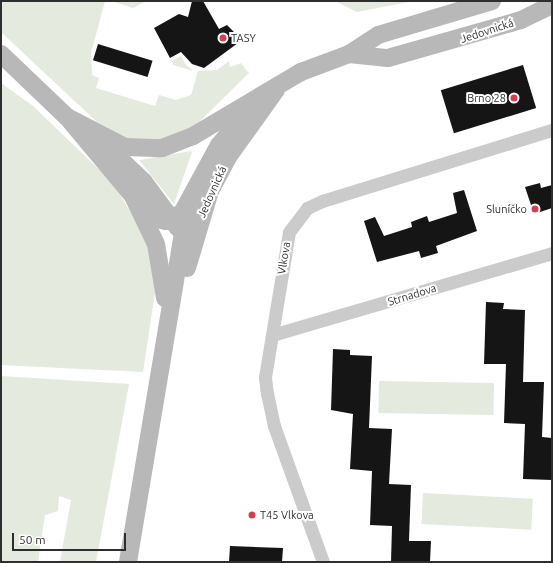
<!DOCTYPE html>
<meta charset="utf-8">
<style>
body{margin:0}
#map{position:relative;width:553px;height:563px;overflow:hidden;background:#fff;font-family:Ubuntu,sans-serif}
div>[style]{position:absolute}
.green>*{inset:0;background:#e4eadd;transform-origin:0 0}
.building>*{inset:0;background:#151515;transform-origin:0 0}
.street>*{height:13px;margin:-6.5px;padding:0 6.5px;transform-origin:6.5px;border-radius:6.5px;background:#cbcbcb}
.secondary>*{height:18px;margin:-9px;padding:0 9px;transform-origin:9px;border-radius:9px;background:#b8b8b8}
.dots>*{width:11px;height:11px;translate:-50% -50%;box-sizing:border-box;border:2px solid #fff;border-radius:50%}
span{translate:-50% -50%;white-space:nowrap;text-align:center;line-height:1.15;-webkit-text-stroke:4px #fff;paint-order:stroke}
.street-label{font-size:11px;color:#2e2e2e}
.poi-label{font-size:11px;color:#2e2e2e}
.left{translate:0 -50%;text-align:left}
.right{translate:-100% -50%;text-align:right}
.frame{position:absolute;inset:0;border:2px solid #2e2e2e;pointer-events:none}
.scale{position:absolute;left:12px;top:533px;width:114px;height:18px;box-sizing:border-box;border:2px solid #2e2e2e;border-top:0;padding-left:5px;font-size:12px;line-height:14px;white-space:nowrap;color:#2e2e2e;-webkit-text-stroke:3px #fff;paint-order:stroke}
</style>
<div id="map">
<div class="green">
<i style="clip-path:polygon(1px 1px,105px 1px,91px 53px,92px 75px,99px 78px,96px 88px,155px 106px,159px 95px,176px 100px,191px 95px,198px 71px,217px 70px,229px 61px,230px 67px,241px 63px,249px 73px,193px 128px,168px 140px,135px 142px,97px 122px,1px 32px)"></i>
<i style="clip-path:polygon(111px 1px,146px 1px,133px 8px)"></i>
<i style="clip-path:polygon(335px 1px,414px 1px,357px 12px)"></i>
<i style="clip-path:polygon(181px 56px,186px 65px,194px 71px,173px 65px,172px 61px)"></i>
<i style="clip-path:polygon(1px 83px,33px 106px,113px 183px,150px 244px,157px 279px,143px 372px,1px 365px)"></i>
<i style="clip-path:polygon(191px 151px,192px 152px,174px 204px,139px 160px)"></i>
<i style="clip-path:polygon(1px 376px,129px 384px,96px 562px,60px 562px,71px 500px,59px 496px,58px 511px,45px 515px,38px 562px,1px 562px)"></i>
<i style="left:379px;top:381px;width:115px;height:32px;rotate:1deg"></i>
<i style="left:423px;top:493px;width:110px;height:31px;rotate:3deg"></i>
</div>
<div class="building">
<i style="clip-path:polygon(192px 1px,203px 1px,219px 29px,227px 25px,242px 40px,204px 68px,192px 64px,181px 52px,170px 58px,154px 28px,179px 14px,188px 17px)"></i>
<i style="left:98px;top:44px;width:57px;height:17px;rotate:17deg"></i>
<i style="left:523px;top:65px;width:45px;height:86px;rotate:73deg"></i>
<i style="clip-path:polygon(540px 183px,541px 188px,552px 185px,552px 208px,534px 214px,525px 187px)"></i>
<i style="clip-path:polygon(464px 190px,477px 231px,436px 246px,438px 253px,421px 258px,419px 251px,377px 262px,364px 221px,375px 217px,384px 236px,412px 227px,411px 222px,427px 216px,429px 222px,457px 213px,453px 193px)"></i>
<i style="clip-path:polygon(486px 302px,504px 303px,503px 309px,525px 310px,523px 382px,544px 382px,542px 437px,552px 438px,552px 480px,523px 479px,525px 424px,504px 423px,506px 364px,484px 364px)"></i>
<i style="clip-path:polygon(333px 349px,350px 350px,350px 355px,372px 356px,369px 428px,392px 429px,389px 484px,411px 485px,409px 541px,431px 541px,430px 562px,391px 562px,392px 526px,370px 525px,372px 471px,350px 469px,353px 414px,331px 410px)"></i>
<i style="clip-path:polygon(230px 546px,283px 548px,282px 562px,229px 562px)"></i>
</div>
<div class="street">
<i style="left:272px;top:335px;width:292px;rotate:-16.3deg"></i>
<i style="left:323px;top:562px;width:145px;rotate:-109.8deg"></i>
<i style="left:274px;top:426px;width:33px;rotate:-102deg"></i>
<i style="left:267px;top:394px;width:17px;rotate:-97deg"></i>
<i style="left:265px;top:377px;width:147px;rotate:-80.6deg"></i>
<i style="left:289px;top:232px;width:30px;rotate:-53deg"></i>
<i style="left:307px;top:208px;width:17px;rotate:-25deg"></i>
<i style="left:322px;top:201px;width:241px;rotate:-17.2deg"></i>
</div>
<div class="secondary">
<i style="left:1px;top:54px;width:91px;rotate:43.7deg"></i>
<i style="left:67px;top:117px;width:103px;rotate:50.1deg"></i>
<i style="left:133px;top:196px;width:53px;rotate:64.4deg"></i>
<i style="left:156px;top:244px;width:55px;rotate:80.5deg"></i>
<i style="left:349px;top:54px;width:39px;rotate:6deg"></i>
<i style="left:388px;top:58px;width:138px;rotate:-15.9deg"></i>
<i style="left:521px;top:20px;width:34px;rotate:-26deg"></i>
<i style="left:67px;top:117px;width:65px;rotate:27.3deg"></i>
<i style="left:125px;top:147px;width:37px;rotate:2deg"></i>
<i style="left:162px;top:148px;width:33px;rotate:-21deg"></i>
<i style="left:193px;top:136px;width:126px;rotate:-30.7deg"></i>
<i style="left:301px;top:72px;width:51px;rotate:-20.6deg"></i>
<i style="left:349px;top:54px;width:35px;rotate:-33deg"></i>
<i style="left:378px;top:35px;width:119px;rotate:-16.6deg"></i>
<i style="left:104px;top:144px;width:55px;rotate:43.5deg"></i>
<i style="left:144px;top:182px;width:57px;rotate:53.5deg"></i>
<i style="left:140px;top:203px;width:23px;rotate:43deg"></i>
<i style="left:157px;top:219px;width:9px;rotate:13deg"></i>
<i style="left:166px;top:221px;width:18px;rotate:-27deg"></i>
<i style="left:182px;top:213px;width:77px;rotate:-61.4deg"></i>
<i style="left:219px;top:145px;width:48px;rotate:-49.3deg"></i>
<i style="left:187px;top:268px;width:80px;rotate:-73.4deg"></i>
<i style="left:210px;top:191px;width:38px;rotate:-62deg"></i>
<i style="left:228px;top:157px;width:82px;rotate:-54.4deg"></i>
<i style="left:128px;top:562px;width:358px;rotate:-80.5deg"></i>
</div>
<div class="dots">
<i style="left:223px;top:38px;background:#d54050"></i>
<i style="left:514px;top:98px;background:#d54050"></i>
<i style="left:535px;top:209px;background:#d54050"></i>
<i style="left:252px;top:515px;background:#d54050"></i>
</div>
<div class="street-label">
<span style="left:487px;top:31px;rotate:-18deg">Jedovnická</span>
<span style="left:212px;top:192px;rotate:-66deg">Jedovnická</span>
<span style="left:284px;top:258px;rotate:-81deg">Vlkova</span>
<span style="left:412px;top:295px;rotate:-17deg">Strnadova</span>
</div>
<div class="poi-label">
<span class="left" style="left:231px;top:38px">TASY</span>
<span class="right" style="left:506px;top:98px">Brno 28</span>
<span class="right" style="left:527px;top:209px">Sluníčko</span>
<span class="left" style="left:260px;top:515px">T45 Vlkova</span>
</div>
<div class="frame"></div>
<div class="scale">50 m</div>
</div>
